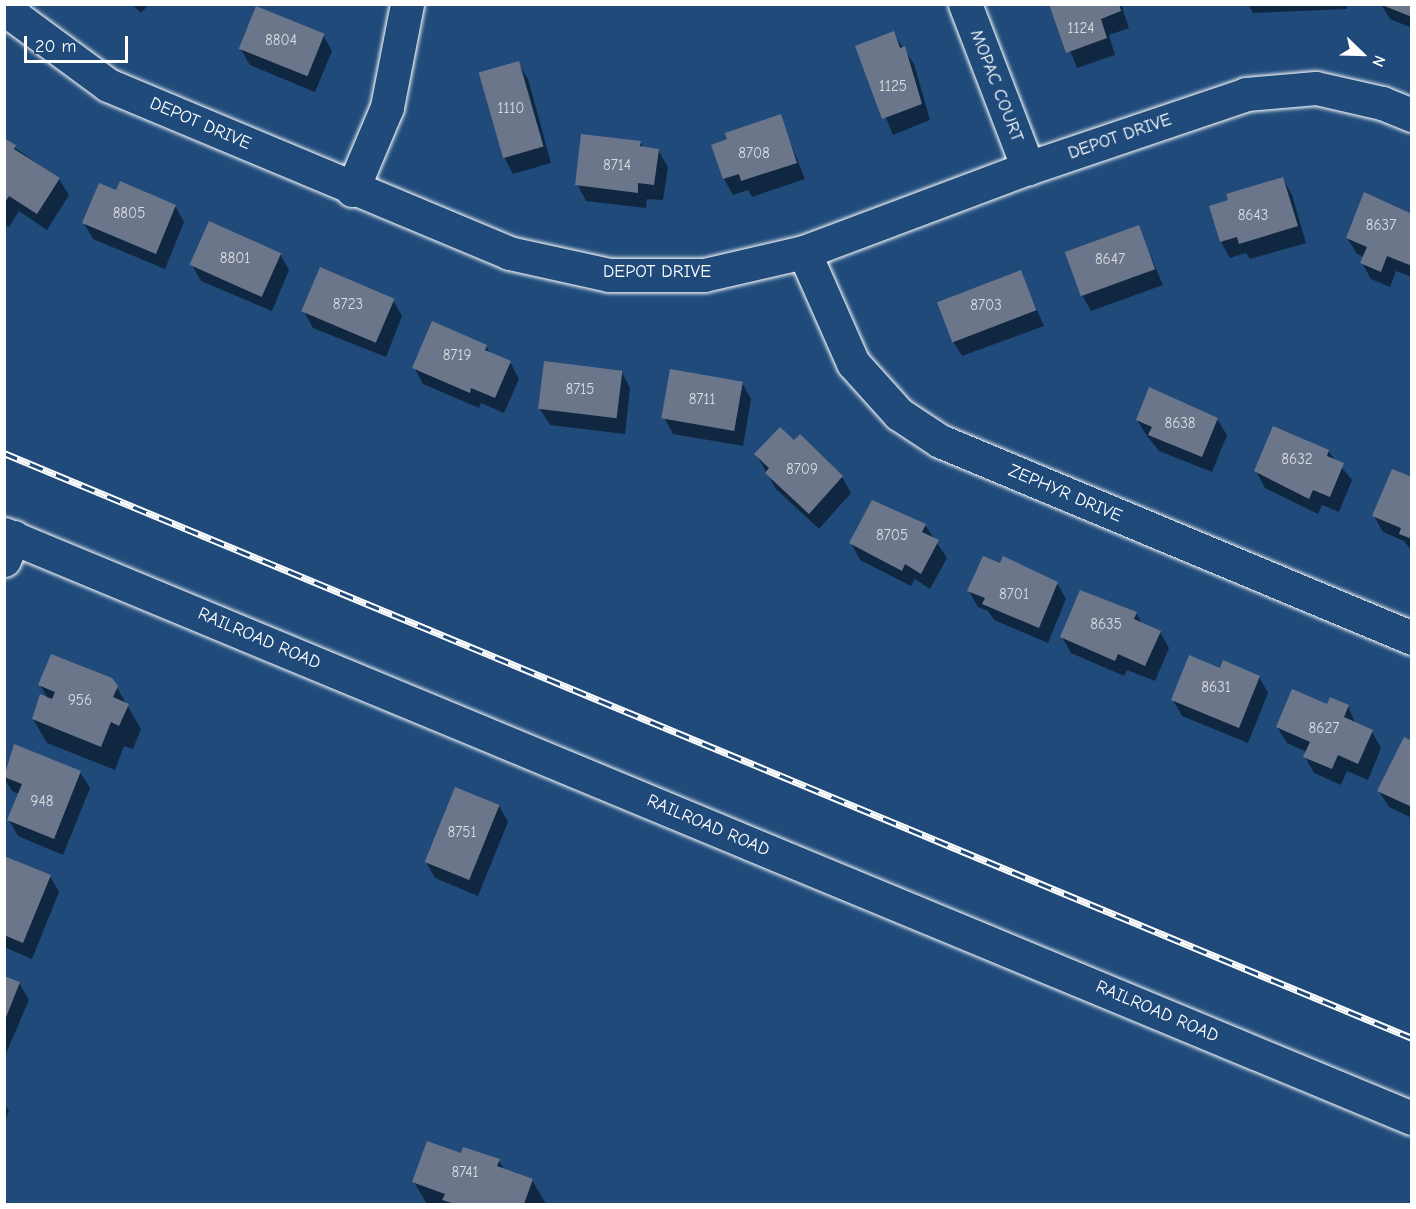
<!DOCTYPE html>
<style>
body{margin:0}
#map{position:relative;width:1416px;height:1209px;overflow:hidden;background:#1f4a7a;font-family:"Comic Neue",sans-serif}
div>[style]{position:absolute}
.shadow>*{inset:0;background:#0007}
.building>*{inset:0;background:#6c768b;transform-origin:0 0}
.roads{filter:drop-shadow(0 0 2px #fff) drop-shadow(0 0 2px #fff)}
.minor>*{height:33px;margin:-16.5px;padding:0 16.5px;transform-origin:16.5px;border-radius:16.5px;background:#1f4a7a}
.tertiary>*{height:33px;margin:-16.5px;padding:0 16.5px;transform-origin:16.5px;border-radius:16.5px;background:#1f4a7a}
.rail>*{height:7px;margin-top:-3.5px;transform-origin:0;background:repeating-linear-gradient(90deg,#1f4a7a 0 14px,#fff 0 28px);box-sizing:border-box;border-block:2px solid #fff}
span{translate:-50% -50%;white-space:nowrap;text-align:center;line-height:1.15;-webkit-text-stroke:4.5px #1f4a7a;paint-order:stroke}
.number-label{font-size:15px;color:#dadde2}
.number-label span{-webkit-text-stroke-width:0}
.street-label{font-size:18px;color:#fff}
.frame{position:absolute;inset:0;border:6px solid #fff;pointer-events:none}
.north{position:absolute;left:1332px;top:24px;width:60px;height:60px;-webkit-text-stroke:4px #1f4a7a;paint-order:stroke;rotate:113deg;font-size:16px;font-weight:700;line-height:24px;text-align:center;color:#fff}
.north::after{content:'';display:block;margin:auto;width:21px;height:27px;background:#fff;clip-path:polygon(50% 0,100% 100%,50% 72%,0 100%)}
.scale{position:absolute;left:24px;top:36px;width:104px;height:27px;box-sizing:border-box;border:3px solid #fff;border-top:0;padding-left:8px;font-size:18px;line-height:21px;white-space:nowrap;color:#fff;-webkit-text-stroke:4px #1f4a7a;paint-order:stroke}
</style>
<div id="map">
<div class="shadow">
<i style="clip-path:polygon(132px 4px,149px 4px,141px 13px)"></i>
<i style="clip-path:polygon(1051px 4px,1121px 4px,1129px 28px,1109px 35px,1115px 55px,1077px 68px)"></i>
<i style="clip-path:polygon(1248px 4px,1347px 4px,1347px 9px,1253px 13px)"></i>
<i style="clip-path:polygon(1381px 4px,1412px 4px,1412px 28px,1390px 19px)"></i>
<i style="clip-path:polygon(893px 33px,914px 64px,930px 120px,893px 135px,857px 47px)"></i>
<i style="clip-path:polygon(323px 35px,332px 51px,315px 92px,250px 65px,240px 48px)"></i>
<i style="clip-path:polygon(518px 63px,528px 79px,551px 163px,513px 174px,504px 157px)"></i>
<i style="clip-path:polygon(780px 116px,805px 179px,752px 197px,748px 190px,733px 195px,724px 179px)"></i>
<i style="clip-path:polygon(4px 140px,59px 179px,69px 195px,47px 230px,19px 211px,9px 227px,4px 224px)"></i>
<i style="clip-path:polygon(640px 142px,644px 148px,658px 150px,668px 167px,663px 200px,647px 199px,646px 208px,586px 201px,577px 184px)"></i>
<i style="clip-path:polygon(1283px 179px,1292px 195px,1306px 243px,1250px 259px,1246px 253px,1230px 258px,1221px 242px)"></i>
<i style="clip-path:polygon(117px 192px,175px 206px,184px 222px,165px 269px,93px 239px,84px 223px)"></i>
<i style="clip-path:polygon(1412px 215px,1412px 277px,1396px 271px,1390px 287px,1371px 279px,1362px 263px,1364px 257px,1357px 254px,1347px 238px)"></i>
<i style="clip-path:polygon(1138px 227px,1163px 285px,1091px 311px,1082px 295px)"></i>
<i style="clip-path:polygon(280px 254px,289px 270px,272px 311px,201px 281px,192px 265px)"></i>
<i style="clip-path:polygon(1020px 272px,1044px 326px,962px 356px,952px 340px)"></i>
<i style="clip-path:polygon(393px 300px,402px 316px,386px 357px,313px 328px,304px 312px)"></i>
<i style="clip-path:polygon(486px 346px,490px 354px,510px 362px,519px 379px,504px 413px,481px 403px,479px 408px,423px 384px,414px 367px)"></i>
<i style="clip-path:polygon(621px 371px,630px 388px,625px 434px,550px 425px,540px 409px)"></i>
<i style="clip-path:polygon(742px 383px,751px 399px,743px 446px,673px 434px,664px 417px)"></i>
<i style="clip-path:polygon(1150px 389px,1217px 419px,1227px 435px,1212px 472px,1159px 451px,1147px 436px,1137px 420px)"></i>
<i style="clip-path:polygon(794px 442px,842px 477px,851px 493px,819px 529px,776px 489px,756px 454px)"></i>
<i style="clip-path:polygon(1328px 451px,1352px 480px,1339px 512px,1322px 505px,1318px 514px,1265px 488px,1256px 471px)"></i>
<i style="clip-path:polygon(1412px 478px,1412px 551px,1404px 541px,1383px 532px,1374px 516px)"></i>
<i style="clip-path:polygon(925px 525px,947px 558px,930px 589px,915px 579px,911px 586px,860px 560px,851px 543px)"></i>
<i style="clip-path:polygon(1057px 583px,1066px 599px,1048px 643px,994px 620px,988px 611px,978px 607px,969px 591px)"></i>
<i style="clip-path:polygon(1136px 613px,1143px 625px,1160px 632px,1169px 648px,1155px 681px,1127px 670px,1124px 676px,1071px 653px,1062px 637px)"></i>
<i style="clip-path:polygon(1221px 670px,1259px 677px,1268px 693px,1248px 743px,1182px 716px,1173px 700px)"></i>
<i style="clip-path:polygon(40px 685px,116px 686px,141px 729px,133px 749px,124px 746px,115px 770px,47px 743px,33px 719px,48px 699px)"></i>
<i style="clip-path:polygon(1328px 706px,1348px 706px,1356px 725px,1372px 732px,1381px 748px,1368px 780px,1347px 771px,1341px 785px,1314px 773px,1305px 757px,1307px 752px,1287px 743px,1277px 727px)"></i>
<i style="clip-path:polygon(1412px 742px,1412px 818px,1389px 807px,1379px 791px)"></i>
<i style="clip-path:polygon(14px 746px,80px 772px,90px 788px,63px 855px,18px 836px,9px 820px,19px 794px,12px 791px,4px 778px)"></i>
<i style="clip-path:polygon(499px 806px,508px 822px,478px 896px,435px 878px,426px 862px)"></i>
<i style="clip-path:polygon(4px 857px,50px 876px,59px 892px,32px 959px,4px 947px)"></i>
<i style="clip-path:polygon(4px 977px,19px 983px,29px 1000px,4px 1058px)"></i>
<i style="clip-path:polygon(4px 1104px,9px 1111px,4px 1122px)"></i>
<i style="clip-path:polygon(462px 1155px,499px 1161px,505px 1171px,532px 1180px,546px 1204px,427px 1204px,414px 1182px)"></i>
</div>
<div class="building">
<i style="clip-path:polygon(1049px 4px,1119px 4px,1121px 11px,1101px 19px,1107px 38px,1066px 53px)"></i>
<i style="clip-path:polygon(1382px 4px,1412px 4px,1412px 17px,1382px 5px)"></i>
<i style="left:256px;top:6px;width:74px;height:46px;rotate:22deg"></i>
<i style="clip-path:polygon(894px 31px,900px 48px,905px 46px,922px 104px,882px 119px,855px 46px)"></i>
<i style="left:519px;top:61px;width:89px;height:42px;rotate:74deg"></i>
<i style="clip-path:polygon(781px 114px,797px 163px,741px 181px,739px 174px,723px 179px,711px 145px,727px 139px,725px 133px)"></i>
<i style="clip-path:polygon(581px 134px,641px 141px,640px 146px,659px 149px,654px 185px,638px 183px,638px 193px,575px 185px)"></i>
<i style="clip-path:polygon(4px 138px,16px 145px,14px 149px,60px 178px,37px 214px,9px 196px,4px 204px)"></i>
<i style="clip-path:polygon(1283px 177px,1298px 226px,1239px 244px,1237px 237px,1220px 242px,1209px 206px,1228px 200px,1226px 194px)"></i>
<i style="clip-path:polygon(120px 181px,176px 205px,156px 254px,82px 223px,99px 183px,116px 190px)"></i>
<i style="clip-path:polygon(1364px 192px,1412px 214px,1412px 266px,1387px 256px,1381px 272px,1360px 263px,1367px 247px,1346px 238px)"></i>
<i style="left:209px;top:221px;width:79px;height:48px;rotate:24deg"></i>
<i style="left:1139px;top:225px;width:47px;height:79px;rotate:70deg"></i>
<i style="left:320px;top:267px;width:81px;height:48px;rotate:23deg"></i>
<i style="left:1021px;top:270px;width:43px;height:90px;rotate:69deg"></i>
<i style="clip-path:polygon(432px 321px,487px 345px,485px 350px,511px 361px,495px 398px,471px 388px,470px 393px,412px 368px)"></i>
<i style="left:544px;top:361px;width:79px;height:48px;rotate:7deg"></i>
<i style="left:670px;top:369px;width:74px;height:50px;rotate:10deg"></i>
<i style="clip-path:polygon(1149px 387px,1218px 418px,1202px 457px,1148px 435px,1152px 427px,1136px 420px)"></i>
<i style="clip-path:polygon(1273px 426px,1329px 450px,1327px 456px,1344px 463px,1330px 497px,1313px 490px,1309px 499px,1254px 471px)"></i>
<i style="clip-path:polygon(780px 427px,794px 440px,800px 434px,843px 476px,809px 514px,765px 473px,769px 468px,754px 454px)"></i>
<i style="clip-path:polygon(1392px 469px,1412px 477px,1412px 539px,1399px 534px,1401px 528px,1372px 516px)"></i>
<i style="clip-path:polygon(872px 500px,926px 524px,922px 532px,939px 540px,921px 574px,905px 564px,902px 571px,849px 543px)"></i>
<i style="clip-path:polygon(983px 556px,1000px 563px,1003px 556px,1058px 582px,1039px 628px,982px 604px,985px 598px,967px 591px)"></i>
<i style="clip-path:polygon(1080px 590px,1137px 612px,1134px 619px,1161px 631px,1145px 666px,1118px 654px,1115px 661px,1060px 637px)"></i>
<i style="clip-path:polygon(51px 654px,112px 678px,118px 686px,113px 697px,129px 704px,119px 726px,111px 722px,101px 747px,32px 719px,40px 694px,52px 699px,55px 692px,38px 685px)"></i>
<i style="clip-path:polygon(1189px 655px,1220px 668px,1223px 660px,1260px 676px,1239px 728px,1171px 700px)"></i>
<i style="clip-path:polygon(1292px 689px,1327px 704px,1330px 697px,1349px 705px,1344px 717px,1373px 730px,1358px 764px,1338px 755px,1332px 769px,1303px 757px,1310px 742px,1276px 727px)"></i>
<i style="clip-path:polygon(1404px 737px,1412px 741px,1412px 807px,1377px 791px)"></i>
<i style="clip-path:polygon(14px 744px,81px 771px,54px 839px,7px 820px,22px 784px,4px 777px)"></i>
<i style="left:455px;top:787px;width:48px;height:81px;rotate:22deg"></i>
<i style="clip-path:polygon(4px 856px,51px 875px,23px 943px,4px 935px)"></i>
<i style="clip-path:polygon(4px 976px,20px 982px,5px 1020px,4px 1020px)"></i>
<i style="clip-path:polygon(427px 1141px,461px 1153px,463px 1147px,500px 1159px,497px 1166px,533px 1179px,524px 1204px,455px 1204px,442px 1200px,445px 1194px,412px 1182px)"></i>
</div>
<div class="roads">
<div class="minor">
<i style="left:5px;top:4px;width:18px;rotate:49deg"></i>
<i style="left:17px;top:18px;width:113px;rotate:36.4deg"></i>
<i style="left:108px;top:85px;width:435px;rotate:22.7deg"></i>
<i style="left:509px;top:253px;width:102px;rotate:12.4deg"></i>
<i style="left:609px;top:275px;width:95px"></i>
<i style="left:704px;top:275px;width:103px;rotate:-13deg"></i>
<i style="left:804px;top:252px;width:239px;rotate:-20.6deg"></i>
<i style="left:1028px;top:168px;width:230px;rotate:-18.7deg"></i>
<i style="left:1246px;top:94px;width:70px;rotate:-4.9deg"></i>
<i style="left:1316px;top:88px;width:68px;rotate:12.8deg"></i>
<i style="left:1382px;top:103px;width:32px;rotate:22deg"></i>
<i style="left:965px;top:4px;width:176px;rotate:69deg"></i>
<i style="left:352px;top:190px;width:90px;rotate:-67.1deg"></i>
<i style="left:387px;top:107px;width:105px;rotate:-79deg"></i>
<i style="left:804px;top:252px;width:121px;rotate:66.2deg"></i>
<i style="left:853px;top:363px;width:69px;rotate:48deg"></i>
<i style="left:899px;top:414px;width:49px;rotate:33.4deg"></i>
<i style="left:940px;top:441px;width:511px;rotate:22.65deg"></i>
<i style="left:4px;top:560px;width:25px;rotate:-67deg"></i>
</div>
<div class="tertiary">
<i style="left:4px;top:534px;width:1524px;rotate:22.53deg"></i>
</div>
</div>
<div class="rail">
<i style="left:4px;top:453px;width:1525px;rotate:22.56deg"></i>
</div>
<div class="number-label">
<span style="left:1081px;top:29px">1124</span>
<span style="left:281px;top:41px">8804</span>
<span style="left:893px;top:87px">1125</span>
<span style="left:511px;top:109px">1110</span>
<span style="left:754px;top:154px">8708</span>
<span style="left:617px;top:166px">8714</span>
<span style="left:129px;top:214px">8805</span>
<span style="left:1253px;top:216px">8643</span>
<span style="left:1381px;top:226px">8637</span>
<span style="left:235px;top:259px">8801</span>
<span style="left:1110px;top:260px">8647</span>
<span style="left:348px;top:305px">8723</span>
<span style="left:986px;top:306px">8703</span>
<span style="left:457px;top:356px">8719</span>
<span style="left:580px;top:390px">8715</span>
<span style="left:702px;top:400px">8711</span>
<span style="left:1180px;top:424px">8638</span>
<span style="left:1297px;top:460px">8632</span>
<span style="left:802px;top:470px">8709</span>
<span style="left:892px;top:536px">8705</span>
<span style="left:1014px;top:595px">8701</span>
<span style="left:1106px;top:625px">8635</span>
<span style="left:1216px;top:688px">8631</span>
<span style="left:80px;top:701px">956</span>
<span style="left:1324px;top:729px">8627</span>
<span style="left:42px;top:802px">948</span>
<span style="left:462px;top:833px">8751</span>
<span style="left:465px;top:1173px">8741</span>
</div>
<div class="street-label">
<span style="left:996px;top:86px;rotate:69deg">MOPAC COURT</span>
<span style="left:200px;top:124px;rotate:23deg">DEPOT DRIVE</span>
<span style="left:1120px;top:137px;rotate:-19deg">DEPOT DRIVE</span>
<span style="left:657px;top:272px">DEPOT DRIVE</span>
<span style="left:1065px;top:494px;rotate:23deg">ZEPHYR DRIVE</span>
<span style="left:259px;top:639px;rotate:23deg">RAILROAD ROAD</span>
<span style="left:708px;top:826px;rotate:23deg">RAILROAD ROAD</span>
<span style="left:1157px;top:1012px;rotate:23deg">RAILROAD ROAD</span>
</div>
<div class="frame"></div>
<div class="north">N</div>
<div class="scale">20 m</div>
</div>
